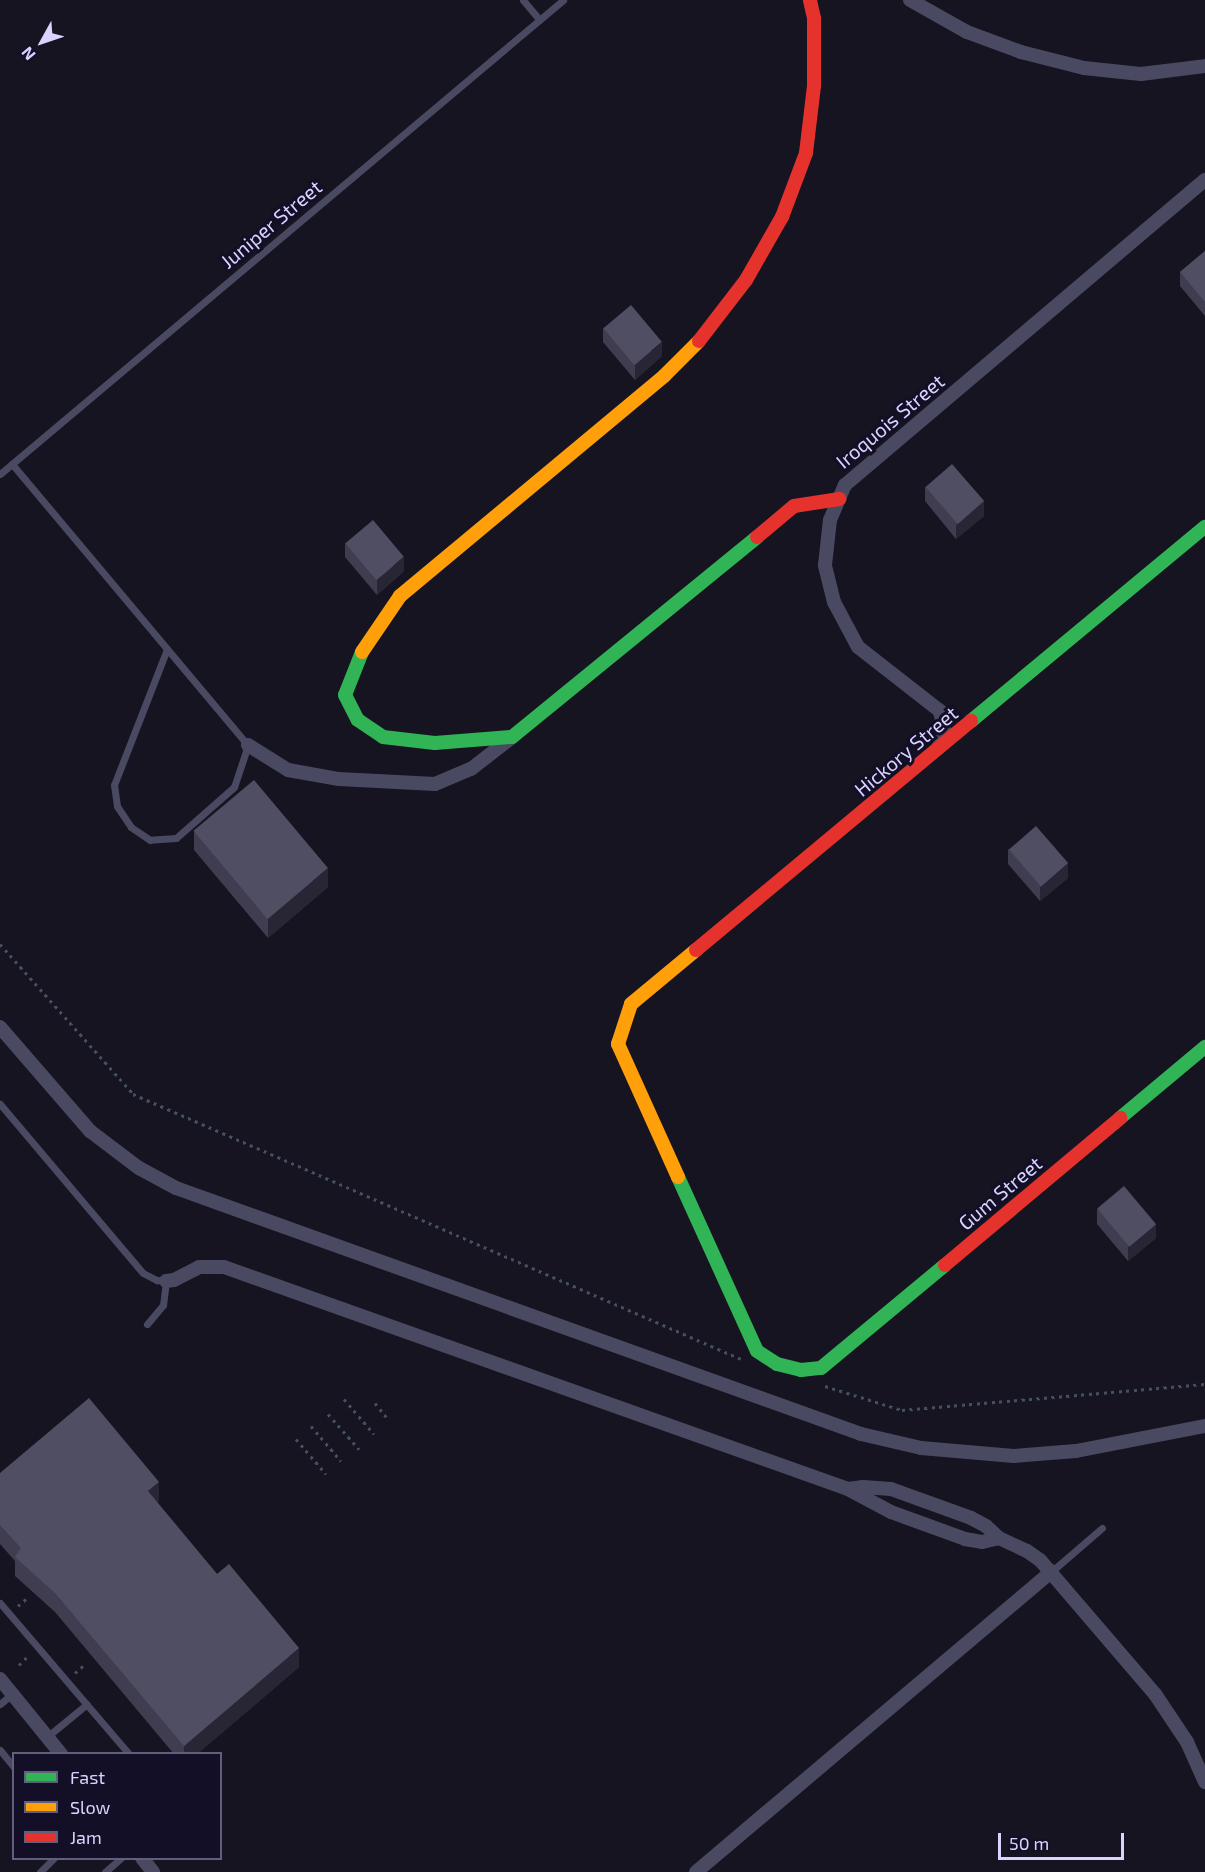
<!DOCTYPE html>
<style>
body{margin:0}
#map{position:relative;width:1205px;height:1872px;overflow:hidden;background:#161421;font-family:"Exo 2",sans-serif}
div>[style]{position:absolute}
.path>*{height:3px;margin-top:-1.5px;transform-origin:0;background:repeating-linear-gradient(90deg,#44505f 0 3px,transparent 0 7.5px)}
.lane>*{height:7px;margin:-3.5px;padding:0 3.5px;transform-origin:3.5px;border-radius:3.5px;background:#4a4962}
.street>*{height:14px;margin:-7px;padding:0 7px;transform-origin:7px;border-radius:7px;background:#4a4962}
.fast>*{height:14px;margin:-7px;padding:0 7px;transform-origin:7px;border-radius:7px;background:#30b455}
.slow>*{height:14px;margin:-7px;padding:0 7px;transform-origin:7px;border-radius:7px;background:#ff9f0a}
.jam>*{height:14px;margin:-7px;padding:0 7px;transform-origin:7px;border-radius:7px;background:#e5322d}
.wall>*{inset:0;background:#403d50}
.shaded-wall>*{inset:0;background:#282635}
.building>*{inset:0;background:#504e63;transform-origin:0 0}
span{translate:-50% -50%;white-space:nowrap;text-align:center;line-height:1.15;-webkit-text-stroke:6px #130f26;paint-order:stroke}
.street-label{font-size:20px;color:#d9d4ff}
.legend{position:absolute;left:12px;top:1752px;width:210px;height:108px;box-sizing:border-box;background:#130f26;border:2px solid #625e7d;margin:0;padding:8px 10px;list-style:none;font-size:18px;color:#d9d4ff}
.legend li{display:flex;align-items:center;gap:12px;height:30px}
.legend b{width:30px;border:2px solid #625e7d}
.north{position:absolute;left:12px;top:12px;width:60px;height:60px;-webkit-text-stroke:4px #130f26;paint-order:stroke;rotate:230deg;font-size:16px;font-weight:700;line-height:24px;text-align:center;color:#d9d4ff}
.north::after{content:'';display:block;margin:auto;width:21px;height:27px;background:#d9d4ff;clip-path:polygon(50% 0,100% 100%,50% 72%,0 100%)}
.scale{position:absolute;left:998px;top:1833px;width:126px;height:27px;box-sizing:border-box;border:3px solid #d9d4ff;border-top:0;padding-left:8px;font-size:18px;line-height:21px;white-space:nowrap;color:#d9d4ff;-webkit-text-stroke:4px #130f26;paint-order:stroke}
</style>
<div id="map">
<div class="path">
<i style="left:0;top:944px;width:200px;rotate:48.4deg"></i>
<i style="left:133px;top:1094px;width:663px;rotate:23.55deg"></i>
<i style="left:825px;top:1386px;width:81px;rotate:17.3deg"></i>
<i style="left:902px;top:1410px;width:304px;rotate:-4.9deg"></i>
<i style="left:344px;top:1399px;width:46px;rotate:49.4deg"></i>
<i style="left:375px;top:1403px;width:22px;rotate:51deg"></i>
<i style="left:328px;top:1414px;width:47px;rotate:48.5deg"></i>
<i style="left:311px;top:1426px;width:46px;rotate:49.4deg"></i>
<i style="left:296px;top:1439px;width:46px;rotate:49.4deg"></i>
<i style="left:18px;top:1606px;width:13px;rotate:-42deg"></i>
<i style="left:19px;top:1665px;width:13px;rotate:-45deg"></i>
<i style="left:75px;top:1673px;width:13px;rotate:-42deg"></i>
</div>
<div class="lane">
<i style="left:523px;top:0;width:26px;rotate:50deg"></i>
<i style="left:12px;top:464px;width:367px;rotate:50deg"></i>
<i style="left:248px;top:745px;width:44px;rotate:108.4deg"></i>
<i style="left:234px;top:787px;width:77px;rotate:138.7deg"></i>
<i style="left:176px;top:838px;width:26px;rotate:176deg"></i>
<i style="left:150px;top:840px;width:23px;rotate:-146deg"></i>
<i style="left:131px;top:827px;width:25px;rotate:-124deg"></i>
<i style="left:117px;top:806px;width:21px;rotate:-98deg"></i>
<i style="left:114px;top:785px;width:146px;rotate:-68.7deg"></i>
<i style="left:0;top:474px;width:736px;rotate:-40.09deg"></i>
<i style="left:0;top:1104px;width:221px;rotate:49.8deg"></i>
<i style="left:143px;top:1273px;width:16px;rotate:27deg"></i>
<i style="left:157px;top:1280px;width:9px;rotate:6deg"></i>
<i style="left:166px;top:1281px;width:24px;rotate:97deg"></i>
<i style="left:163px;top:1305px;width:25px;rotate:130deg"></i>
<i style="left:1052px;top:1571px;width:66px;rotate:-40.7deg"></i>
<i style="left:0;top:1603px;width:199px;rotate:49.5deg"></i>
<i style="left:0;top:1704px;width:16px;rotate:-40deg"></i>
<i style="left:48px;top:1736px;width:50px;rotate:-39.4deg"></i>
<i style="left:0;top:1750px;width:22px;rotate:51deg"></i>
<i style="left:40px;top:1872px;width:20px;rotate:-45deg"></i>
<i style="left:105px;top:1872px;width:21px;rotate:-41deg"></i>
</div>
<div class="street">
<i style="left:910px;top:0;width:65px;rotate:29.3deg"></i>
<i style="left:967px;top:32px;width:58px;rotate:20.3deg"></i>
<i style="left:1021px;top:52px;width:65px;rotate:14.3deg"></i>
<i style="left:1084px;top:68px;width:57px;rotate:6deg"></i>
<i style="left:1141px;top:74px;width:64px;rotate:-7.1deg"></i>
<i style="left:248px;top:745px;width:47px;rotate:32deg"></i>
<i style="left:288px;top:770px;width:52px;rotate:10deg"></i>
<i style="left:339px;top:779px;width:96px;rotate:3deg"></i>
<i style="left:435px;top:784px;width:39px;rotate:-23deg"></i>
<i style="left:471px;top:769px;width:51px;rotate:-37.8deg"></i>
<i style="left:938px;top:748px;width:17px;rotate:-65deg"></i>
<i style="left:945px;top:733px;width:23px;rotate:-103deg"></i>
<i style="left:940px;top:711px;width:104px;rotate:-142deg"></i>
<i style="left:858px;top:647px;width:51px;rotate:-118.1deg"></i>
<i style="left:834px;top:602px;width:38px;rotate:-104deg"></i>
<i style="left:825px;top:565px;width:45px;rotate:-83.7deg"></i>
<i style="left:830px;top:520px;width:38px;rotate:-67deg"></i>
<i style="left:845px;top:485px;width:472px;rotate:-40.3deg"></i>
<i style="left:0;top:1027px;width:138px;rotate:49.1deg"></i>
<i style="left:90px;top:1131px;width:61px;rotate:37.1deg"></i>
<i style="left:139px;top:1168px;width:42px;rotate:28.4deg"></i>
<i style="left:176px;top:1188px;width:728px;rotate:19.75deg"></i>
<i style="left:861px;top:1434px;width:62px;rotate:13.1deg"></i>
<i style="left:921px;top:1448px;width:93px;rotate:4.9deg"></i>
<i style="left:1014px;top:1456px;width:62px;rotate:-4.6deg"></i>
<i style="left:1076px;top:1451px;width:131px;rotate:-11deg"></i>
<i style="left:166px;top:1281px;width:8px;rotate:-7deg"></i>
<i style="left:174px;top:1280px;width:28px;rotate:-27deg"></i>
<i style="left:199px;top:1267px;width:25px"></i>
<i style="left:224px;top:1267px;width:662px;rotate:19.58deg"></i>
<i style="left:848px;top:1489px;width:49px;rotate:28.1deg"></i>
<i style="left:891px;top:1512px;width:79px;rotate:20deg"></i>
<i style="left:965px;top:1539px;width:17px;rotate:10deg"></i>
<i style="left:982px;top:1542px;width:17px;rotate:-13deg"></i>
<i style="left:848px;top:1489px;width:15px;rotate:-8deg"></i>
<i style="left:863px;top:1487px;width:28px;rotate:4deg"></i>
<i style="left:891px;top:1489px;width:85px;rotate:19.9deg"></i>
<i style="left:971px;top:1518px;width:17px;rotate:28deg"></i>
<i style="left:986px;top:1526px;width:18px;rotate:43deg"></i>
<i style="left:999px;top:1538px;width:31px;rotate:25deg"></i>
<i style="left:1027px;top:1551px;width:16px;rotate:35deg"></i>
<i style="left:1040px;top:1560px;width:177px;rotate:49.4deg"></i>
<i style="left:1155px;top:1694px;width:58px;rotate:56.3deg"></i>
<i style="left:1187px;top:1742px;width:44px;rotate:65.8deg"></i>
<i style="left:0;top:1679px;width:97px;rotate:50.9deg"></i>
<i style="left:142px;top:1858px;width:18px;rotate:52deg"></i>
<i style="left:696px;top:1872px;width:466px;rotate:-40.2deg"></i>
</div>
<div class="fast">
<i style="left:362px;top:652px;width:46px;rotate:111.6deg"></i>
<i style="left:345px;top:695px;width:28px;rotate:63deg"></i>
<i style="left:358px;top:720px;width:30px;rotate:34deg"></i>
<i style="left:383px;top:737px;width:52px;rotate:6.6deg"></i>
<i style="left:435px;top:743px;width:77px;rotate:-4.5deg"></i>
<i style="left:512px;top:737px;width:316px;rotate:-39.2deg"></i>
<i style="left:971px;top:721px;width:304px;rotate:-39.7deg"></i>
<i style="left:1120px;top:1118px;width:111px;rotate:-39.9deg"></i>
<i style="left:678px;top:1177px;width:191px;rotate:65.6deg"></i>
<i style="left:757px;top:1351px;width:24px;rotate:33deg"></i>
<i style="left:777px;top:1364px;width:25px;rotate:14deg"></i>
<i style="left:801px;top:1370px;width:20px;rotate:-6deg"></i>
<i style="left:821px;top:1368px;width:161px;rotate:-39.7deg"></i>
</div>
<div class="slow">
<i style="left:362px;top:652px;width:68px;rotate:-55.8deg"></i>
<i style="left:400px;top:596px;width:344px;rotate:-39.8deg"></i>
<i style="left:664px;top:376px;width:49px;rotate:-45deg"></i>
<i style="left:678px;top:1177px;width:146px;rotate:-114.3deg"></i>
<i style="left:618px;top:1044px;width:42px;rotate:-72deg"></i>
<i style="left:631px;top:1004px;width:85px;rotate:-39.7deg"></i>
</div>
<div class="jam">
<i style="left:699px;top:341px;width:77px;rotate:-52.4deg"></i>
<i style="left:746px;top:280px;width:73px;rotate:-60.3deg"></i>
<i style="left:782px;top:217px;width:68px;rotate:-69.4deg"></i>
<i style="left:806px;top:153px;width:67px;rotate:-83.2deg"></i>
<i style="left:814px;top:86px;width:68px;rotate:-90deg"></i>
<i style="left:814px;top:18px;width:18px;rotate:-103deg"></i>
<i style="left:757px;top:537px;width:48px;rotate:-40deg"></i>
<i style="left:794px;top:506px;width:46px;rotate:-8.8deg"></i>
<i style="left:696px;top:950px;width:358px;rotate:-39.8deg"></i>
<i style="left:945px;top:1265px;width:229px;rotate:-40deg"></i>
</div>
<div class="wall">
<i style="clip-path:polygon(1205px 251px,1205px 316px,1180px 286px,1180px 272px)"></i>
<i style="clip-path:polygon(603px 328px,662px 356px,635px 380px,603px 342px)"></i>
<i style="clip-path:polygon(925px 487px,984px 516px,956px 539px,925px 501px)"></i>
<i style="clip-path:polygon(345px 543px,404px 571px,377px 595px,345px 557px)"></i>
<i style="clip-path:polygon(194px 831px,328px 887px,268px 938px,194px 850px)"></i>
<i style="clip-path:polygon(1008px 849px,1068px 878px,1040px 901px,1008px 864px)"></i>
<i style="clip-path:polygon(1097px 1209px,1156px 1238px,1128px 1261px,1097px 1224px)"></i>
<i style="clip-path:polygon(0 1473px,159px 1501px,157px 1503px,217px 1574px,299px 1667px,197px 1754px,174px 1754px,55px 1612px,15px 1576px,15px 1561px,0 1544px)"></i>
</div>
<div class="shaded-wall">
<i style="clip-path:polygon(662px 342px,662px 356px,635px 380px,635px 365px)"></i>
<i style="clip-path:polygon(984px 501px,984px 516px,956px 539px,956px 525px)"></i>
<i style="clip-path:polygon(404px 557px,404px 571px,377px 595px,377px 580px)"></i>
<i style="clip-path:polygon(1068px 863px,1068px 878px,1040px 901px,1040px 887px)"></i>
<i style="clip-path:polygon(328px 868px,328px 887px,268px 938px,268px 919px)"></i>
<i style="clip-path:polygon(1156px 1224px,1156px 1238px,1128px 1261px,1128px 1247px)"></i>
<i style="clip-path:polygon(159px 1482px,159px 1501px,148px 1510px,148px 1491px)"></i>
<i style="clip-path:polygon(299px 1648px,299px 1667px,197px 1754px,184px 1754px,184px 1746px)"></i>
</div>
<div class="building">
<i style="clip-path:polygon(1205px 251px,1205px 302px,1180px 272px)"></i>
<i style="left:631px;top:305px;width:48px;height:36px;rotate:50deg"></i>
<i style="left:952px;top:464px;width:49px;height:35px;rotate:49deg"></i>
<i style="left:373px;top:520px;width:48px;height:36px;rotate:50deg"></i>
<i style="left:254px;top:780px;width:115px;height:79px;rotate:50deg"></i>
<i style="left:1036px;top:826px;width:49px;height:36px;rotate:49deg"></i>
<i style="left:1124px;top:1186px;width:50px;height:35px;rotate:50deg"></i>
<i style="clip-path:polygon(89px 1398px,159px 1482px,148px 1491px,217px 1574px,229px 1564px,299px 1648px,184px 1746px,55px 1593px,15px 1557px,21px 1548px,0 1525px,0 1473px)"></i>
</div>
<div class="street-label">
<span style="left:271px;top:224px;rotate:-40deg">Juniper Street</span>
<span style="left:890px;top:421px;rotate:-40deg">Iroquois Street</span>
<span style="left:906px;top:751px;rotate:-40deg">Hickory Street</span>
<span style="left:1000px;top:1193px;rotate:-40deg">Gum Street</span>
</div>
<ul class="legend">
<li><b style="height:8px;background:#30b455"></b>Fast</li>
<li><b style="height:8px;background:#ff9f0a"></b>Slow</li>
<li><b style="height:8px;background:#e5322d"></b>Jam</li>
</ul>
<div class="north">N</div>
<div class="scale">50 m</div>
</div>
